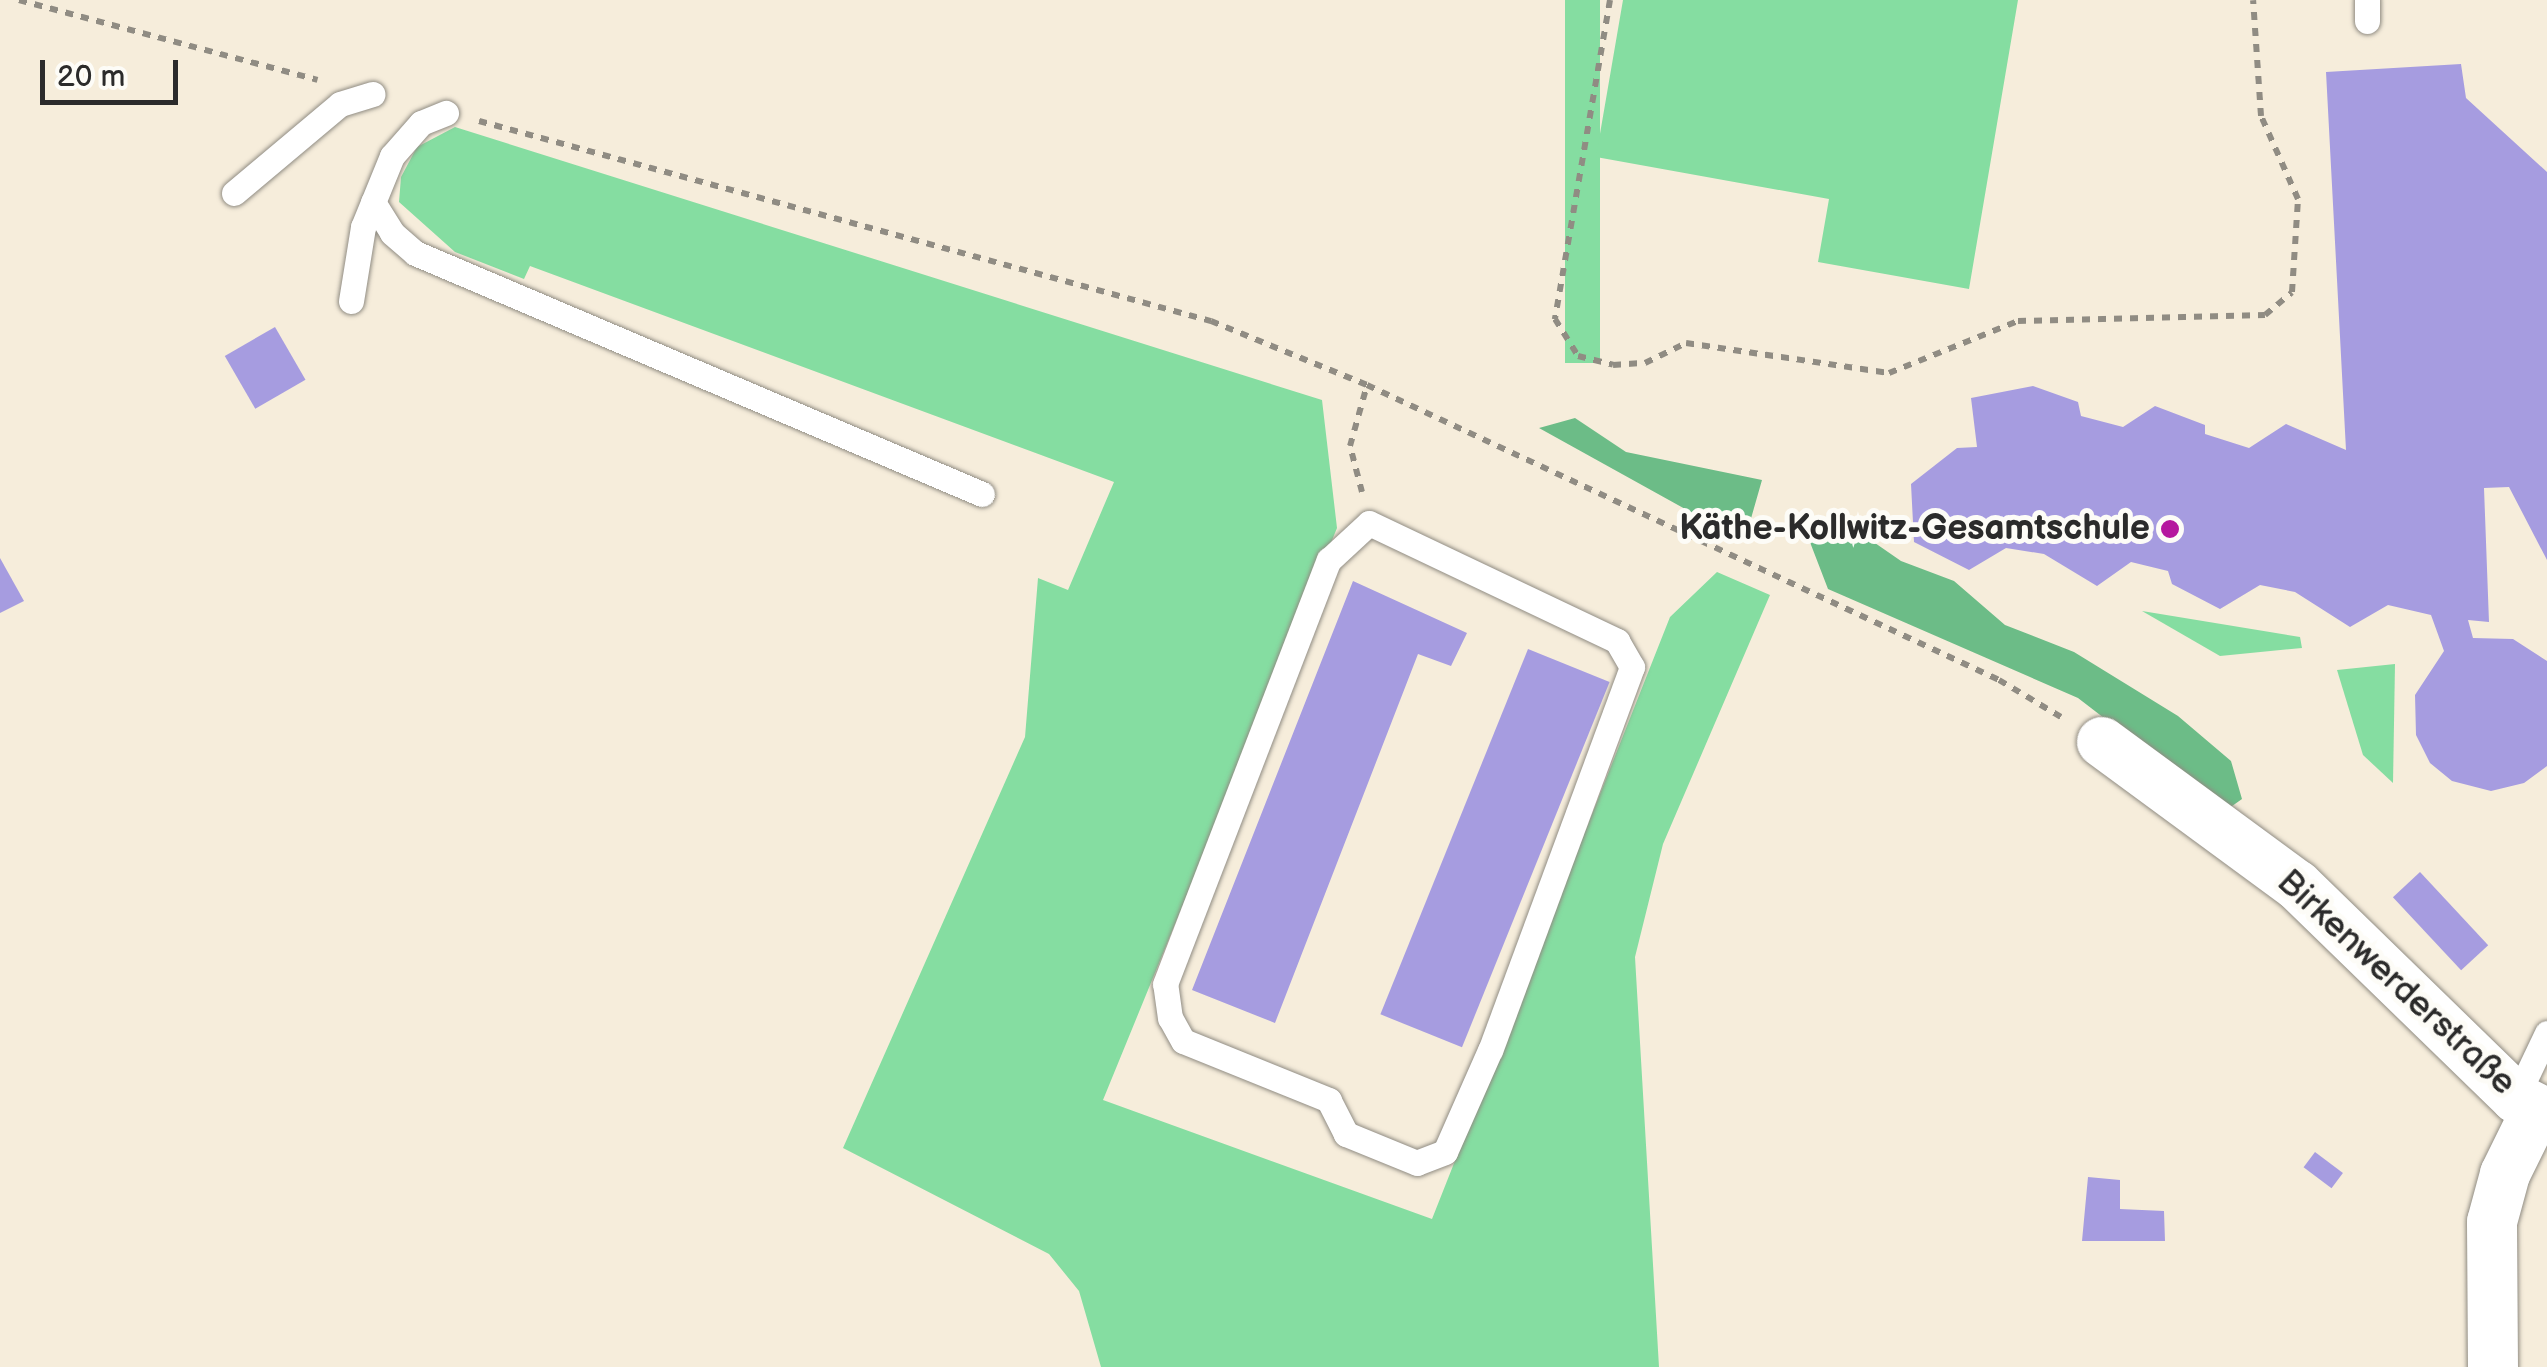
<!DOCTYPE html>
<meta charset="utf-8">
<style>
body{margin:0}
#map{position:relative;width:2547px;height:1367px;overflow:hidden;background:#f6eddb;font-family:"Balsamiq Sans",sans-serif}
div>[style]{position:absolute}
.green>*{inset:0;background:#85dda1;transform-origin:0 0}
.forest>*{inset:0;background:#6cbc87}
.building>*{inset:0;background:#a69ce0;transform-origin:0 0}
.path>*{height:6px;margin-top:-3px;transform-origin:0;background:repeating-linear-gradient(90deg,#908c83 0 8px,transparent 0 16px)}
.roads{filter:drop-shadow(0 0 2px #908c83) drop-shadow(0 0 2px #908c83)}
.service>*{height:25px;margin:-12.5px;padding:0 12.5px;transform-origin:12.5px;border-radius:12.5px;background:#fff}
.minor>*{height:50px;margin:-25px;padding:0 25px;transform-origin:25px;border-radius:25px;background:#fff}
.dots>*{width:28px;height:28px;translate:-50% -50%;box-sizing:border-box;border:5px solid #fdfcf7;border-radius:50%}
span{translate:-50% -50%;white-space:nowrap;text-align:center;line-height:1.15;-webkit-text-stroke:10px #fdfcf7;paint-order:stroke}
.poi-label{font-size:35px;color:#2b2b2b;font-weight:700}
.right{translate:-100% -50%;text-align:right}
.street-label{font-size:35px;color:#2b2b2b}
.scale{position:absolute;left:40px;top:60px;width:138px;height:45px;box-sizing:border-box;border:5px solid #2b2b2b;border-top:0;padding-left:12px;font-size:30px;line-height:35px;white-space:nowrap;color:#2b2b2b;-webkit-text-stroke:8px #fdfcf7;paint-order:stroke}
</style>
<div id="map">
<div class="green">
<i style="left:1565px;top:0;width:35px;height:363px"></i>
<i style="clip-path:polygon(1623px 0,2018px 0,1969px 289px,1818px 262px,1829px 199px,1596px 157px)"></i>
<i style="clip-path:polygon(455px 127px,1322px 400px,1337px 528px,1103px 1100px,1432px 1219px,1670px 617px,1717px 572px,1770px 595px,1663px 844px,1635px 957px,1659px 1367px,1101px 1367px,1079px 1291px,1049px 1254px,843px 1148px,1025px 737px,1038px 578px,1068px 590px,1114px 482px,530px 266px,524px 279px,455px 252px,399px 202px,401px 177px,417px 147px)"></i>
<i style="clip-path:polygon(2142px 611px,2300px 637px,2302px 648px,2220px 656px)"></i>
<i style="clip-path:polygon(2395px 664px,2393px 783px,2363px 755px,2337px 670px)"></i>
</div>
<div class="forest">
<i style="clip-path:polygon(1575px 418px,1626px 452px,1762px 480px,1750px 522px,1714px 525px,1539px 428px)"></i>
<i style="clip-path:polygon(1849px 525px,1901px 561px,1954px 581px,2005px 625px,2074px 652px,2178px 716px,2231px 761px,2242px 799px,2225px 811px,2078px 698px,1828px 589px,1808px 537px)"></i>
</div>
<div class="building">
<i style="clip-path:polygon(2461px 64px,2466px 98px,2547px 172px,2547px 560px,2509px 487px,2484px 488px,2489px 622px,2468px 620px,2473px 638px,2513px 639px,2547px 661px,2547px 766px,2524px 783px,2491px 791px,2452px 781px,2430px 763px,2416px 735px,2415px 695px,2444px 651px,2431px 615px,2388px 605px,2350px 627px,2295px 592px,2260px 585px,2220px 609px,2172px 584px,2168px 571px,2131px 562px,2097px 586px,2044px 554px,2006px 548px,1969px 570px,1914px 542px,1911px 484px,1957px 448px,1977px 447px,1971px 398px,2033px 386px,2078px 402px,2081px 416px,2123px 427px,2155px 406px,2205px 425px,2205px 434px,2249px 448px,2286px 424px,2346px 450px,2326px 72px)"></i>
<i style="left:275px;top:327px;width:61px;height:58px;rotate:60deg"></i>
<i style="clip-path:polygon(0 558px,24px 601px,0 613px)"></i>
<i style="clip-path:polygon(1353px 581px,1467px 633px,1451px 666px,1418px 654px,1275px 1023px,1192px 990px)"></i>
<i style="left:1528px;top:649px;width:88px;height:394px;rotate:22deg"></i>
<i style="left:2420px;top:872px;width:100px;height:37px;rotate:47deg"></i>
<i style="left:2315px;top:1152px;width:35px;height:19px;rotate:37deg"></i>
<i style="clip-path:polygon(2088px 1177px,2120px 1180px,2120px 1209px,2164px 1211px,2165px 1241px,2082px 1241px)"></i>
</div>
<div class="path">
<i style="left:19px;top:0;width:309px;rotate:15deg"></i>
<i style="left:1610px;top:0;width:324px;rotate:99.8deg"></i>
<i style="left:1555px;top:319px;width:44px;rotate:58.1deg"></i>
<i style="left:1578px;top:356px;width:36px;rotate:14deg"></i>
<i style="left:1613px;top:365px;width:32px;rotate:-4deg"></i>
<i style="left:1645px;top:363px;width:46px;rotate:-26deg"></i>
<i style="left:1686px;top:343px;width:205px;rotate:8.4deg"></i>
<i style="left:1889px;top:373px;width:139px;rotate:-22deg"></i>
<i style="left:2018px;top:321px;width:247px;rotate:-1.4deg"></i>
<i style="left:2265px;top:315px;width:35px;rotate:-40deg"></i>
<i style="left:2292px;top:292px;width:93px;rotate:-86.3deg"></i>
<i style="left:2298px;top:199px;width:91px;rotate:-114deg"></i>
<i style="left:2261px;top:116px;width:116px;rotate:-93.9deg"></i>
<i style="left:479px;top:121px;width:759px;rotate:15.28deg"></i>
<i style="left:1211px;top:321px;width:169px;rotate:22.3deg"></i>
<i style="left:1367px;top:385px;width:697px;rotate:25.02deg"></i>
<i style="left:1999px;top:680px;width:72px;rotate:30.8deg"></i>
<i style="left:1362px;top:492px;width:48px;rotate:-104.6deg"></i>
<i style="left:1350px;top:446px;width:63px;rotate:-74.4deg"></i>
</div>
<div class="roads">
<div class="service">
<i style="left:2367px;top:0;width:21px;rotate:90deg"></i>
<i style="left:234px;top:193px;width:138px;rotate:-40deg"></i>
<i style="left:340px;top:104px;width:34px;rotate:-17deg"></i>
<i style="left:373px;top:202px;width:36px;rotate:58deg"></i>
<i style="left:392px;top:233px;width:30px;rotate:41deg"></i>
<i style="left:415px;top:253px;width:616px;rotate:23.03deg"></i>
<i style="left:351px;top:301px;width:75px;rotate:-80.8deg"></i>
<i style="left:363px;top:227px;width:77px;rotate:-67.8deg"></i>
<i style="left:392px;top:156px;width:44px;rotate:-48.7deg"></i>
<i style="left:421px;top:123px;width:27px;rotate:-22deg"></i>
<i style="left:1369px;top:523px;width:275px;rotate:25.4deg"></i>
<i style="left:1617px;top:641px;width:30px;rotate:60deg"></i>
<i style="left:1632px;top:667px;width:408px;rotate:110.3deg"></i>
<i style="left:1490px;top:1050px;width:111px;rotate:113.8deg"></i>
<i style="left:1445px;top:1152px;width:30px;rotate:159deg"></i>
<i style="left:1417px;top:1163px;width:77px;rotate:-157.8deg"></i>
<i style="left:1346px;top:1134px;width:38px;rotate:-117deg"></i>
<i style="left:1329px;top:1100px;width:157px;rotate:-158deg"></i>
<i style="left:1183px;top:1041px;width:26px;rotate:-119deg"></i>
<i style="left:1170px;top:1018px;width:34px;rotate:-98deg"></i>
<i style="left:1165px;top:984px;width:455px;rotate:-68.9deg"></i>
<i style="left:1329px;top:560px;width:54px;rotate:-42.8deg"></i>
<i style="left:2516px;top:1098px;width:72px;rotate:-64.5deg"></i>
</div>
<div class="minor">
<i style="left:2102px;top:742px;width:242px;rotate:36.3deg"></i>
<i style="left:2297px;top:885px;width:305px;rotate:44.2deg"></i>
<i style="left:2516px;top:1098px;width:35px;rotate:27deg"></i>
<i style="left:2493px;top:1367px;width:145px;rotate:-90.4deg"></i>
<i style="left:2492px;top:1222px;width:50px;rotate:-74.8deg"></i>
<i style="left:2505px;top:1174px;width:72px;rotate:-63.8deg"></i>
</div>
</div>
<div class="dots">
<i style="left:2170px;top:529px;background:#b5179e"></i>
</div>
<div class="poi-label">
<span class="right" style="left:2150px;top:529px">Käthe-Kollwitz-Gesamtschule</span>
</div>
<div class="street-label">
<span style="left:2396px;top:983px;rotate:43deg">Birkenwerderstraße</span>
</div>
<div class="scale">20 m</div>
</div>
